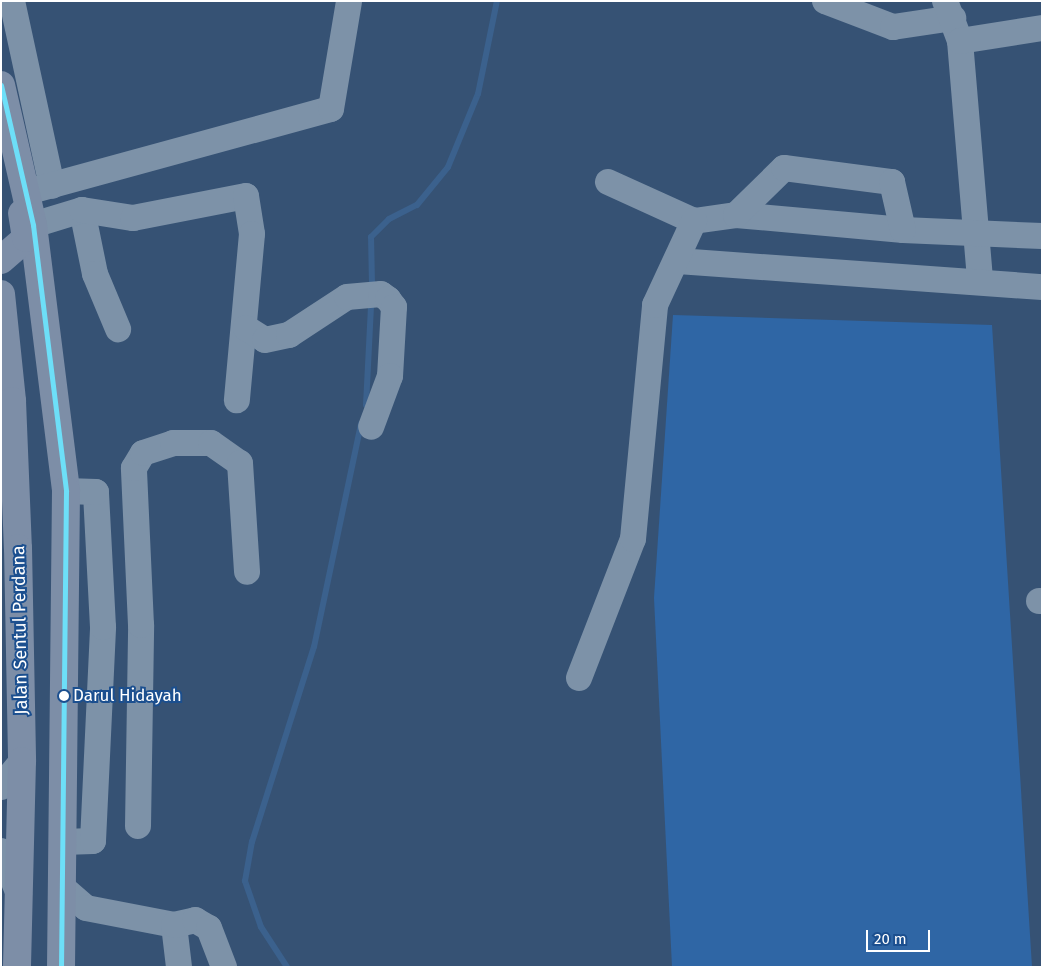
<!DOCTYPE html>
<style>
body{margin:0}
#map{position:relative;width:1043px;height:968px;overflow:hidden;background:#365274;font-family:"Fira Sans",sans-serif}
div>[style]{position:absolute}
.green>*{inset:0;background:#2f66a5}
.stream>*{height:6px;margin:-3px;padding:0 3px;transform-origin:3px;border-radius:3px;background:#3b618d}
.minor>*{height:26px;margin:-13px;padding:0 13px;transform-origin:13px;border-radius:13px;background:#7d92a8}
.major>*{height:28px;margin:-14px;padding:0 14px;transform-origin:14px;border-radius:14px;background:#7d8ea7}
.bus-1>*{height:5px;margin:-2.5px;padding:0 2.5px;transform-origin:2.5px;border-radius:2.5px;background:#6ddff8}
.dots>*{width:14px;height:14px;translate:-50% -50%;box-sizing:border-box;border:2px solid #1b4f8f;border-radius:50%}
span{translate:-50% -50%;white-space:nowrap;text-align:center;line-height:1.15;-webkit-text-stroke:4px #1b4f8f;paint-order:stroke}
.bus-label{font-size:17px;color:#fff}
.left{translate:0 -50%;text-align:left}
.street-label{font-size:18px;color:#fff}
.frame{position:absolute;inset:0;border:2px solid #fff;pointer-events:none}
.scale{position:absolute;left:866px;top:930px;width:64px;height:22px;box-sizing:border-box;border:2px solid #fff;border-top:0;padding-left:6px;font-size:15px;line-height:18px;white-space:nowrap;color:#fff;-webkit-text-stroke:4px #1b4f8f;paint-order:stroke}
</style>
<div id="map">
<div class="green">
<div style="clip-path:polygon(673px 315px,992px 325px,1032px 967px,672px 967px,654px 598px)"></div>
</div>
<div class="stream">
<div style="left:372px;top:284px;width:47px;rotate:-91.2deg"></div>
<div style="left:371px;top:237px;width:25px;rotate:-45deg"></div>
<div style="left:389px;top:219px;width:31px;rotate:-27deg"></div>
<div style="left:417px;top:205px;width:49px;rotate:-50.8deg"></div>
<div style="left:448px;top:167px;width:79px;rotate:-67.7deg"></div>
<div style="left:478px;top:94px;width:95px;rotate:-78.5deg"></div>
<div style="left:366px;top:405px;width:100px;rotate:-87.1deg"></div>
<div style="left:287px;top:967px;width:48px;rotate:-123deg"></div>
<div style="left:261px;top:927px;width:49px;rotate:-109.2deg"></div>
<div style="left:245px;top:881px;width:40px;rotate:-80deg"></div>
<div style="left:252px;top:842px;width:205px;rotate:-72.4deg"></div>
<div style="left:314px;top:647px;width:228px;rotate:-78.1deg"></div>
</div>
<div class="minor">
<div style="left:12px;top:1px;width:189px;rotate:77.8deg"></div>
<div style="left:825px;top:1px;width:73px;rotate:20.9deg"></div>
<div style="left:893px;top:27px;width:61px;rotate:-8.5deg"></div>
<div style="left:945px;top:1px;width:43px;rotate:69.4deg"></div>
<div style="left:960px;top:41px;width:241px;rotate:85.2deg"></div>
<div style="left:960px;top:41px;width:83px;rotate:-9deg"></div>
<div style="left:608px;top:182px;width:94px;rotate:24.4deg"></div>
<div style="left:694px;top:221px;width:42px;rotate:-8.1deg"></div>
<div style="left:736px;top:215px;width:168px;rotate:5.1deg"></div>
<div style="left:903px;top:230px;width:139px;rotate:2.5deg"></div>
<div style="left:27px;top:192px;width:315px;rotate:-15.3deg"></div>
<div style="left:331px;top:109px;width:109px;rotate:-80.5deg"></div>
<div style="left:82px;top:210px;width:65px;rotate:78.5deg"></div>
<div style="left:95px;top:274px;width:60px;rotate:67.3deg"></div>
<div style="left:736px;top:215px;width:67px;rotate:-44.4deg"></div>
<div style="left:784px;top:168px;width:109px;rotate:7.4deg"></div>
<div style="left:892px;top:182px;width:49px;rotate:77.1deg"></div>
<div style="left:33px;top:225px;width:51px;rotate:-17deg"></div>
<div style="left:82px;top:210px;width:52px;rotate:8.9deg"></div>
<div style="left:133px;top:218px;width:115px;rotate:-11deg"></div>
<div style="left:246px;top:196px;width:38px;rotate:81deg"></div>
<div style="left:252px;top:234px;width:167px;rotate:95.2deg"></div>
<div style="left:678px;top:261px;width:365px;rotate:4.1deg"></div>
<div style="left:246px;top:328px;width:22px;rotate:32deg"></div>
<div style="left:265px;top:340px;width:25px;rotate:-12deg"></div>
<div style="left:289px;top:335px;width:69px;rotate:-33.2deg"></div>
<div style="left:347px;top:297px;width:34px;rotate:-5deg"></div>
<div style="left:381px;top:294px;width:9px;rotate:36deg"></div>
<div style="left:388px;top:299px;width:10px;rotate:53deg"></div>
<div style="left:394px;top:307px;width:69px;rotate:93.3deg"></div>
<div style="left:390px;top:376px;width:54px;rotate:110.4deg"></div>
<div style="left:1039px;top:601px;width:3px"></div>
<div style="left:579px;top:678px;width:149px;rotate:-68.8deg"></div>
<div style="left:633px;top:539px;width:235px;rotate:-84.6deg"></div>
<div style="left:655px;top:305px;width:93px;rotate:-65.1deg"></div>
<div style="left:1px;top:787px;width:33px;rotate:-51deg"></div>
<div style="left:138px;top:826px;width:201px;rotate:-89.1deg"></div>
<div style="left:141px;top:625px;width:157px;rotate:-92.6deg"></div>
<div style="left:134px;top:468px;width:17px;rotate:-59deg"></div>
<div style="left:143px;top:453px;width:32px;rotate:-18deg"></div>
<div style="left:173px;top:443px;width:38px"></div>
<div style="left:211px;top:443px;width:35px;rotate:35deg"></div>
<div style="left:240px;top:463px;width:109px;rotate:86.3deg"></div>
<div style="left:63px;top:842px;width:30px;rotate:-2deg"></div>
<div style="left:93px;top:841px;width:214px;rotate:-87.3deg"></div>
<div style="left:103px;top:627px;width:135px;rotate:-93deg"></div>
<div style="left:96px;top:492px;width:30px;rotate:-178deg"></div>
<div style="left:1px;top:851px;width:47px;rotate:67.3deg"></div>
<div style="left:62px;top:887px;width:32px;rotate:41deg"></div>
<div style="left:86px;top:908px;width:90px;rotate:10.9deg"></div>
<div style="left:174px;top:925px;width:42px;rotate:83.2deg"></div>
<div style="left:174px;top:925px;width:22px;rotate:-13deg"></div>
<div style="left:195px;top:920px;width:16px;rotate:30deg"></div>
<div style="left:209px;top:928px;width:42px;rotate:69deg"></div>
</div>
<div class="major">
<div style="left:1px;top:85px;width:144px;rotate:77.1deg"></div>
<div style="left:33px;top:225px;width:268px;rotate:82.9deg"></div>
<div style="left:66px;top:491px;width:476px;rotate:90.6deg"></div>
<div style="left:1px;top:260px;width:33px;rotate:-41deg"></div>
<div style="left:26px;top:238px;width:25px;rotate:-99deg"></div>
<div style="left:1px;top:294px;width:108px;rotate:84.1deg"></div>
<div style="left:12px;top:401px;width:147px;rotate:87.7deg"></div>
<div style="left:18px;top:548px;width:213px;rotate:88.9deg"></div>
<div style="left:22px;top:761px;width:206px;rotate:91.4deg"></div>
</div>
<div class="bus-1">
<div style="left:1px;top:85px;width:144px;rotate:77.1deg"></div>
<div style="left:33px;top:225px;width:268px;rotate:82.9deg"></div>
<div style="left:66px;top:491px;width:476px;rotate:90.6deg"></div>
</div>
<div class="dots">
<div style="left:64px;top:696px;background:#fff"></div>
</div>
<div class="bus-label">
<span class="left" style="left:73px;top:696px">Darul Hidayah</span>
</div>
<div class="street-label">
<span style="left:20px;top:630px;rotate:-91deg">Jalan Sentul Perdana</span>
</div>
<div class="frame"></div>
<div class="scale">20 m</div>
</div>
